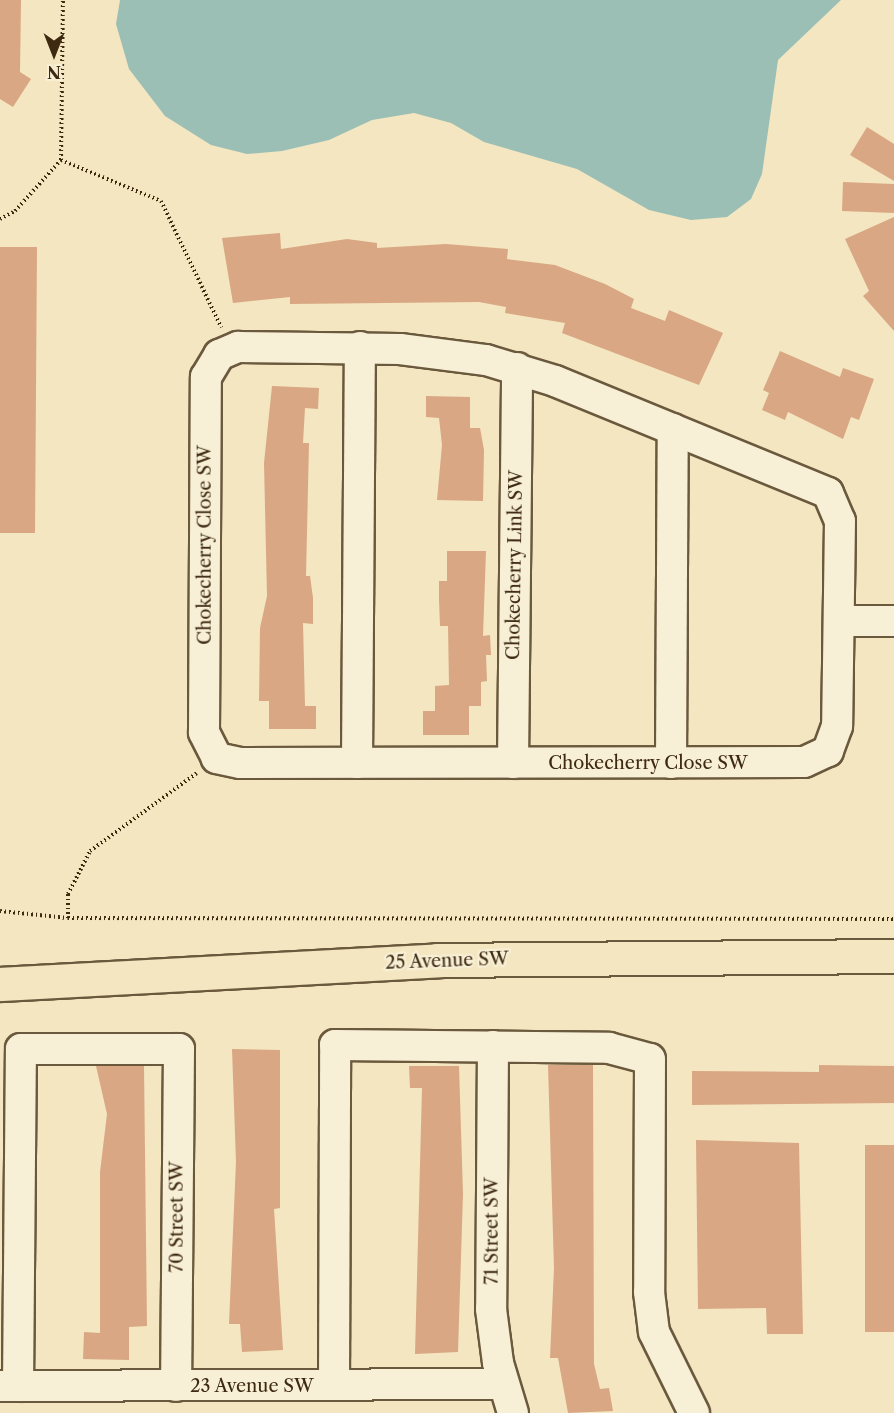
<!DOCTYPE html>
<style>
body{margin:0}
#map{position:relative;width:894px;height:1413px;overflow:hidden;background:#f3e6c0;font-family:"Libre Caslon Text",serif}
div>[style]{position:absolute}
.water>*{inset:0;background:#9bbfb5}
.building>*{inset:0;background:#d9a784}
.path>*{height:4px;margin-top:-2px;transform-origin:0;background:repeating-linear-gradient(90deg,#3e2a11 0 1.5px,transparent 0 4.5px)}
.roads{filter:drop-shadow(2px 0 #6b593d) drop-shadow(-2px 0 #6b593d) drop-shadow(0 2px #6b593d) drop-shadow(0 -2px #6b593d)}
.minor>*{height:30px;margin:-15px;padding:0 15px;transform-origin:15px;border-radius:15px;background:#f7efd6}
.major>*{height:33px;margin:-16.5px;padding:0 16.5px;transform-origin:16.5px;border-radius:16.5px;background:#f3e6c0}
span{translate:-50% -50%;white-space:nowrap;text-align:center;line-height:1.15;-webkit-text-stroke:4.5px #f7efd6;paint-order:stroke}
.street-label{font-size:18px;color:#3e2a11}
.north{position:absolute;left:24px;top:24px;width:60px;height:60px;-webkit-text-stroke:4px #f7efd6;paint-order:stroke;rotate:180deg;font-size:16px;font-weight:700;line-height:24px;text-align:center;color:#3e2a11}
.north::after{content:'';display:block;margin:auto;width:21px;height:27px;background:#3e2a11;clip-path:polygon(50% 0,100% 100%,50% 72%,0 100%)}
</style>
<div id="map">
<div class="water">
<div style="clip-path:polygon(120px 0,841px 0,778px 60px,762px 174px,751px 199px,727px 217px,691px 220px,649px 210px,577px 169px,484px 142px,451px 123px,414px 113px,372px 120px,329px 140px,282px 151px,247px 154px,211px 145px,165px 116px,129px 69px,116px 24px)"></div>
</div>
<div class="building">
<div style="clip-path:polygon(0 0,21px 0,20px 72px,31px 79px,13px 107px,0 99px)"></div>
<div style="clip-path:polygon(867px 127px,894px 144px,894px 181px,850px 155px)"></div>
<div style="clip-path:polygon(843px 182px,894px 184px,894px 213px,842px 211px)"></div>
<div style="clip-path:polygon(894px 217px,894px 331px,863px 296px,869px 291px,845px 239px)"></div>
<div style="clip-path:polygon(280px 233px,281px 249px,347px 239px,377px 243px,377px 248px,446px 244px,508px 249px,507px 259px,555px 265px,605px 284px,634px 299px,631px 308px,665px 321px,669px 310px,723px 333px,699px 385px,562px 333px,565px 323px,505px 313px,506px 307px,479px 302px,290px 304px,290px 297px,233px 303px,222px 238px)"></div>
<div style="clip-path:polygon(0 247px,37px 247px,35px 533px,0 533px)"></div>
<div style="clip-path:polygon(780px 351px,840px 377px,843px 368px,874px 379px,859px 420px,851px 417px,843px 439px,788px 412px,785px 420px,762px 410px,769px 393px,763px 390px)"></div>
<div style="clip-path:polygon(272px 386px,319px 388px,318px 409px,305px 408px,303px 443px,309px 443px,306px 576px,310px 576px,313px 598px,313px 624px,303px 623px,305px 706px,316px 706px,316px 729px,269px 729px,269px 701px,259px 701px,260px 628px,267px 596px,264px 463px)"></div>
<div style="clip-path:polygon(426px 396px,470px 397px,470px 428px,480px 428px,484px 450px,483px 501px,437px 500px,442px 445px,439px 418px,426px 417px)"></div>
<div style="clip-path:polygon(447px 551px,486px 551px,483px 636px,490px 635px,491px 655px,486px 655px,487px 681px,481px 682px,481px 706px,469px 706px,469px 735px,423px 735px,423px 711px,435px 711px,435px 686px,449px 685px,448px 626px,440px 626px,439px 600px,439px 581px,447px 581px)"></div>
<div style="clip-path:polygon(232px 1049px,280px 1050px,280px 1208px,274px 1209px,283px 1350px,242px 1352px,240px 1324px,229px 1324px,236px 1162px)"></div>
<div style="clip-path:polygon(548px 1065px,593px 1065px,594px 1364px,600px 1389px,609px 1388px,613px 1411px,568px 1413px,558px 1358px,550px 1358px,554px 1268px)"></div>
<div style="clip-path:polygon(819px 1065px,894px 1066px,894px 1103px,692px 1105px,692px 1071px,819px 1072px)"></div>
<div style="clip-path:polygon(96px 1066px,144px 1066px,147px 1326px,129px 1327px,129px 1360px,83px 1359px,84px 1332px,100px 1333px,100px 1172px,107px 1114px)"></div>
<div style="clip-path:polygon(409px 1066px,459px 1066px,463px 1194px,458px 1352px,415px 1354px,422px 1088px,410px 1088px)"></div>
<div style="clip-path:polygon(696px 1140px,799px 1143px,803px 1334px,767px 1334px,766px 1308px,698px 1309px)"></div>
<div style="clip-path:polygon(865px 1145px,894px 1145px,894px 1332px,865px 1332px)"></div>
</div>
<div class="path">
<div style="left:61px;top:160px;width:108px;rotate:22.3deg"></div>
<div style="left:161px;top:201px;width:140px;rotate:64.5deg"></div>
<div style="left:0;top:219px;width:17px;rotate:-28deg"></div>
<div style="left:15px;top:211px;width:69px;rotate:-48deg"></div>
<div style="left:61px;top:160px;width:160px;rotate:-89.3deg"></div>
<div style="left:0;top:911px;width:68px;rotate:5.9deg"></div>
<div style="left:68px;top:918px;width:826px;rotate:0.07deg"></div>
<div style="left:68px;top:918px;width:24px;rotate:-90deg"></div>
<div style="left:68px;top:894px;width:48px;rotate:-62.9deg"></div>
<div style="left:90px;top:851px;width:132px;rotate:-36.1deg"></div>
</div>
<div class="roads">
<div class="minor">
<div style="left:238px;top:347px;width:162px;rotate:0.7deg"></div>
<div style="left:400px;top:349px;width:87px;rotate:7.3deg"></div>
<div style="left:486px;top:360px;width:72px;rotate:16.9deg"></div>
<div style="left:555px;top:381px;width:295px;rotate:22.3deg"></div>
<div style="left:828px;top:493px;width:30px;rotate:67deg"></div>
<div style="left:840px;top:521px;width:205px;rotate:90.8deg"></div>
<div style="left:837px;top:726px;width:27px;rotate:110deg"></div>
<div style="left:828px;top:751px;width:26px;rotate:155deg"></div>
<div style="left:804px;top:762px;width:564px;rotate:179.9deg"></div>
<div style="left:240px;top:763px;width:24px;rotate:-168deg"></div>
<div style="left:217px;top:758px;width:29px;rotate:-117deg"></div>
<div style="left:204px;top:732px;width:355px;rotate:-89.7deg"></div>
<div style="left:206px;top:377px;width:26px;rotate:-59deg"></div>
<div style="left:219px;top:355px;width:21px;rotate:-23deg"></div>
<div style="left:839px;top:621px;width:55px"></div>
<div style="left:357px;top:763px;width:416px;rotate:-89.6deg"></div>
<div style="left:513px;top:763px;width:395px;rotate:-89.4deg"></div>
<div style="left:671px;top:763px;width:334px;rotate:-89.7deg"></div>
<div style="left:493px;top:1046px;width:263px;rotate:90.4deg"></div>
<div style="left:491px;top:1309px;width:54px;rotate:82.6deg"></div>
<div style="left:498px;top:1363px;width:52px;rotate:73.3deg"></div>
<div style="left:334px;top:1385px;width:340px;rotate:-89.8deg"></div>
<div style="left:335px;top:1045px;width:274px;rotate:0.6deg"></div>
<div style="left:609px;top:1048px;width:42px;rotate:15deg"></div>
<div style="left:650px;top:1059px;width:233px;rotate:90.2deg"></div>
<div style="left:649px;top:1292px;width:40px;rotate:82.9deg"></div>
<div style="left:654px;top:1332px;width:90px;rotate:63.7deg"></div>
<div style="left:0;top:1386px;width:503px;rotate:-0.23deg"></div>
<div style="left:18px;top:1386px;width:337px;rotate:-89.5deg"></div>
<div style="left:21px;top:1049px;width:158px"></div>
<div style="left:179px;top:1049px;width:337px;rotate:90.5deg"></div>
</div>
<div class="major">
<div style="left:0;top:984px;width:438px;rotate:-3.1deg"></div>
<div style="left:437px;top:960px;width:457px;rotate:-0.5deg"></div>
</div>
</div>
<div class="street-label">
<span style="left:205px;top:545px;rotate:-90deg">Chokecherry Close SW</span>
<span style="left:515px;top:565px;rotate:-89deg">Chokecherry Link SW</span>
<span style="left:648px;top:763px">Chokecherry Close SW</span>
<span style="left:447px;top:961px;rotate:-2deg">25 Avenue SW</span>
<span style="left:177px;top:1217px;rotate:-90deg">70 Street SW</span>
<span style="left:492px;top:1231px;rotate:-90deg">71 Street SW</span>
<span style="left:252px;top:1386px">23 Avenue SW</span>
</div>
<div class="north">N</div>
</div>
